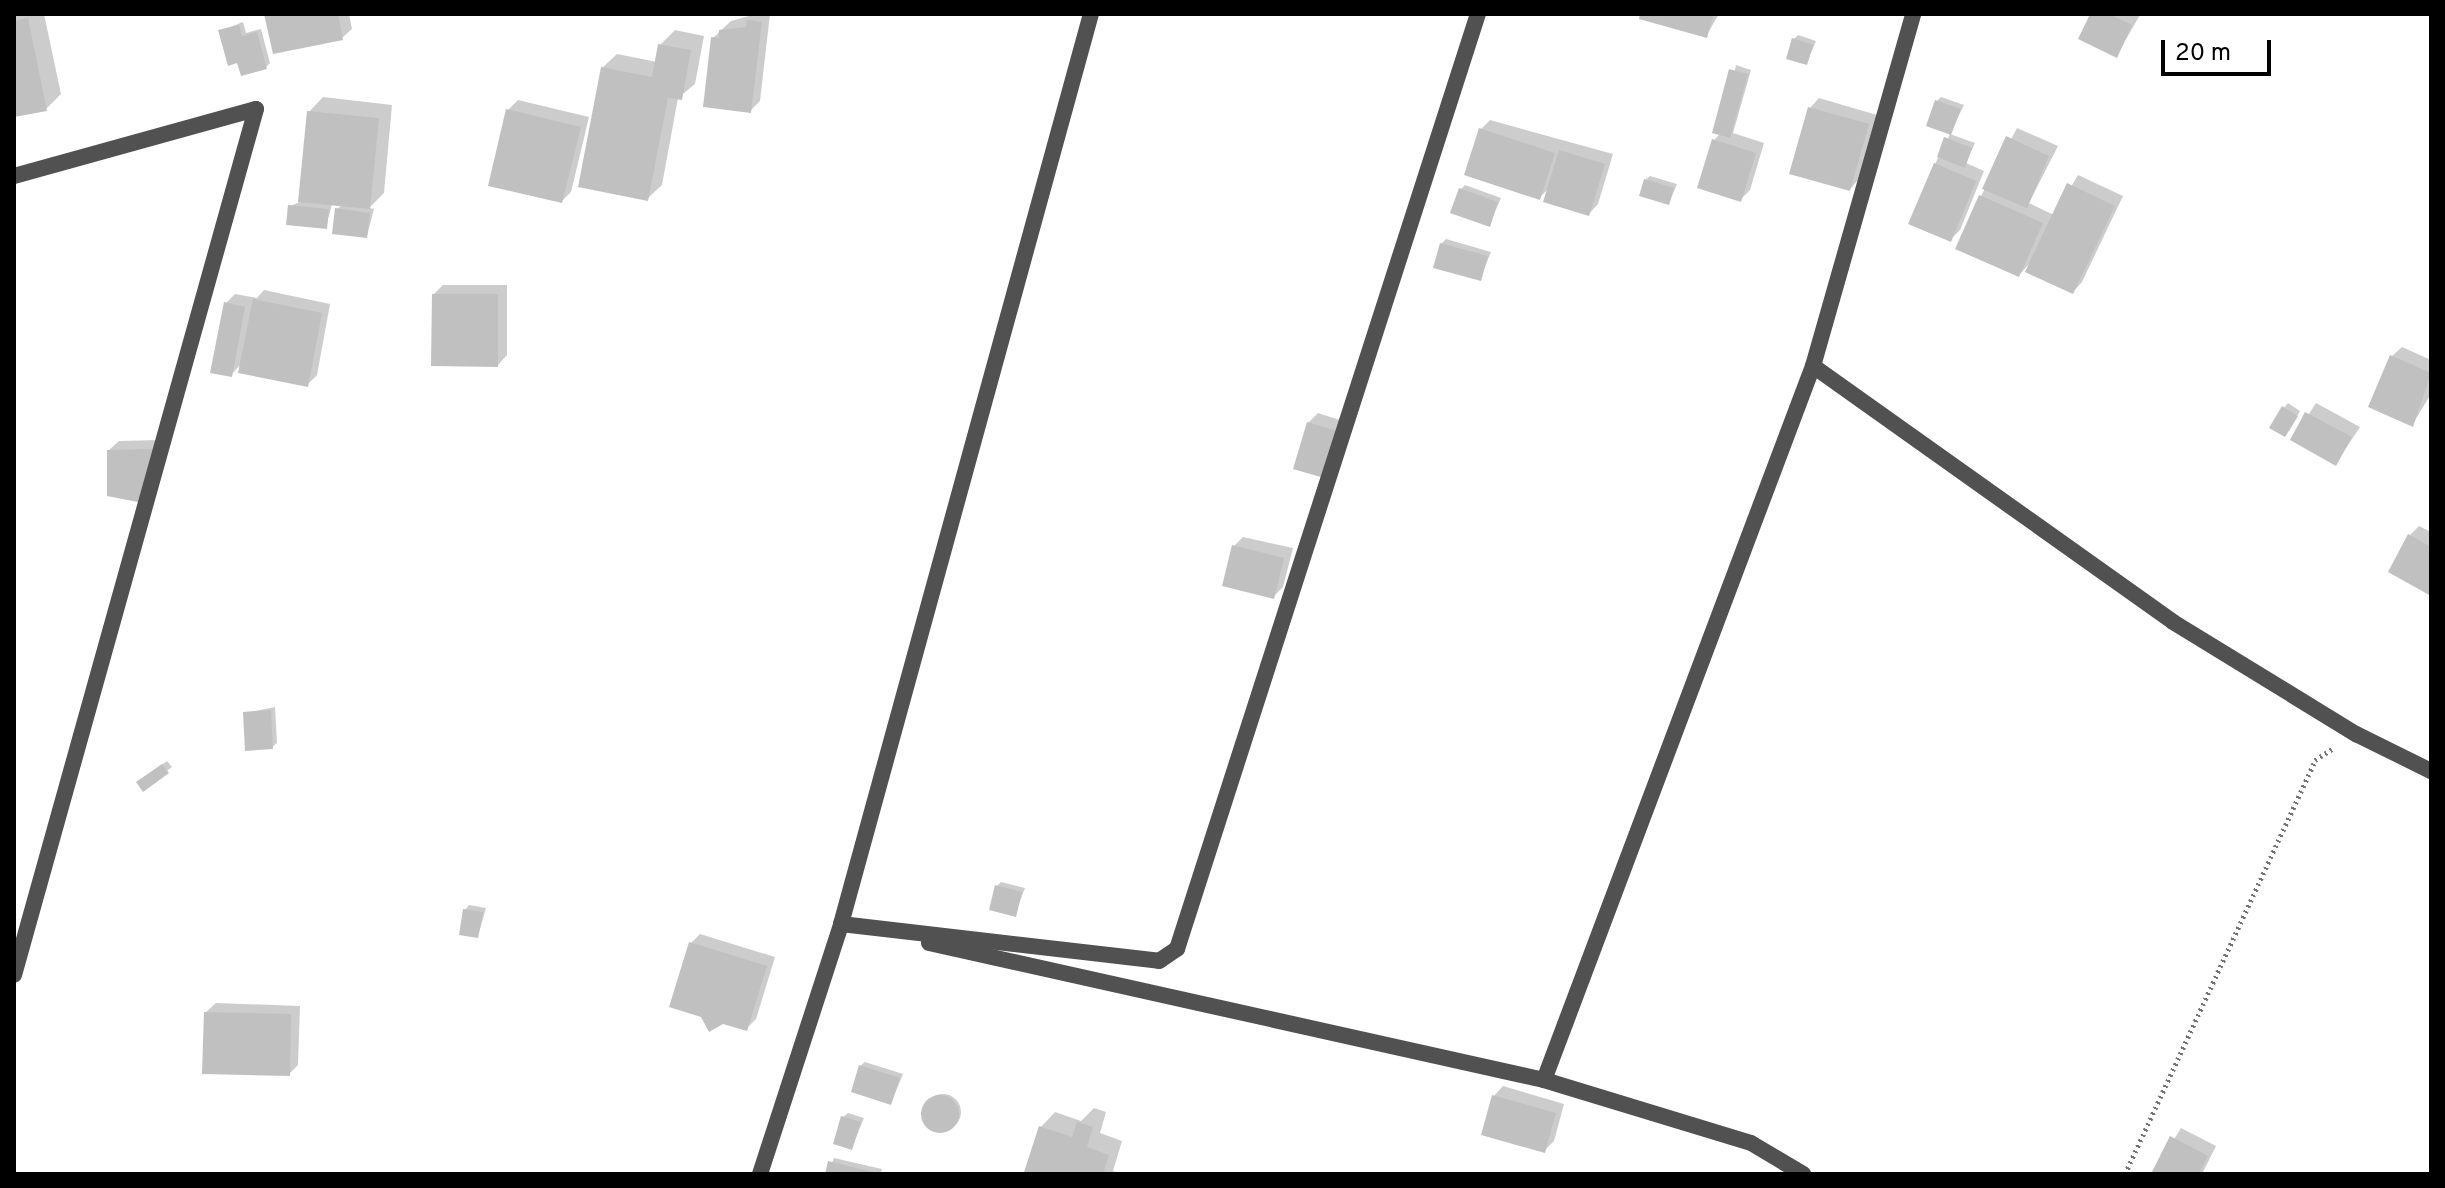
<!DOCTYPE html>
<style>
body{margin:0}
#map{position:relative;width:2445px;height:1188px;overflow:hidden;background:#fff;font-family:Overpass,sans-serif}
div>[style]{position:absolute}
.shadow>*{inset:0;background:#0003}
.round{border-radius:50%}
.building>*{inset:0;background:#c0c0c0}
.path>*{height:5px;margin-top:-2.5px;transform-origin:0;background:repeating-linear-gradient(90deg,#737373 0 2px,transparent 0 6px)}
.lane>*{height:16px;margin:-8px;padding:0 8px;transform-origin:8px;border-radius:8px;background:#515151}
.street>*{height:16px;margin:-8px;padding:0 8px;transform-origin:8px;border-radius:8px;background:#515151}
span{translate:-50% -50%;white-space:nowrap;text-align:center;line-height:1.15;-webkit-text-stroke:8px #fff;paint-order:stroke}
.frame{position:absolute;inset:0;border:16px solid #000;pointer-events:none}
.scale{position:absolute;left:2161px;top:40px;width:110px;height:36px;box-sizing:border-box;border:4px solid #000;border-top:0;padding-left:10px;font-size:24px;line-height:28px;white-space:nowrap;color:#000;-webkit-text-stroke:6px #fff;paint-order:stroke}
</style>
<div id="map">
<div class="shadow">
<div style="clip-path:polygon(14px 14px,44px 14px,61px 94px,46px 109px,14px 115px)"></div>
<div style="clip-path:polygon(266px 14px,349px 14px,352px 29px,342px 38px)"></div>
<div style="clip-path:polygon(756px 14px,770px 14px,760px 101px,750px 111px,713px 38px,731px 21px)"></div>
<div style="clip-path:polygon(1642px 14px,1719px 14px,1706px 36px)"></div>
<div style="clip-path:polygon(2092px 14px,2138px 14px,2140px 15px,2117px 55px)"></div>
<div style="clip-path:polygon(243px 22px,246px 33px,261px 29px,270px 63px,266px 67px,239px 61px,220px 31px)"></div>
<div style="clip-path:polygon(675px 30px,704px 36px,695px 84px,678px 98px,662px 185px,647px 199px,602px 68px,617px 54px,657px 62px,660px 45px)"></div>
<div style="clip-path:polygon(1798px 35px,1816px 41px,1807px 63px,1794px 39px)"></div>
<div style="clip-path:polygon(1736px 65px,1751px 70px,1733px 133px,1764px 143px,1750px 190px,1741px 199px,1714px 140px,1721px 133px)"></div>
<div style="clip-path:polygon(323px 97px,392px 105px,384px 193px,369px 208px,374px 209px,367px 236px,337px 209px,342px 205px,332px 204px,326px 227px,290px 206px,300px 202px,309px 112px)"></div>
<div style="clip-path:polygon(1941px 97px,1964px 105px,1950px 133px,1937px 101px)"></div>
<div style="clip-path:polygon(1819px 98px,1877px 115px,1859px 179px,1850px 189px,1810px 108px)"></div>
<div style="clip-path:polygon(518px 100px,589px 117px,571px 192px,562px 201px,508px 110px)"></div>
<div style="clip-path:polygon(1490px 120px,1613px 154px,1598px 204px,1589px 214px,1549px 188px,1539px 198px,1481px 129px)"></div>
<div style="clip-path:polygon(2017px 128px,2058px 146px,2029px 203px,2054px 215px,2078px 175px,2123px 196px,2082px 282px,2073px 292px,2031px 262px,2019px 275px,1981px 196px)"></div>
<div style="clip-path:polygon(1950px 134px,1975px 143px,1966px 163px,1984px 171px,1960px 230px,1951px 239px,1935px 164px)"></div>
<div style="clip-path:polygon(1650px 176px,1677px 184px,1669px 203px,1645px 180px)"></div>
<div style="clip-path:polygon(1465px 185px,1501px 198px,1489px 225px,1461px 189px)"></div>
<div style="clip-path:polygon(1446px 239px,1491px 252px,1480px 279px,1441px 244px)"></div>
<div style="clip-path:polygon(443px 285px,507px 285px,507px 355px,498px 365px,434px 294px)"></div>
<div style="clip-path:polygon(264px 290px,330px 304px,317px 375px,307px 385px,242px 363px,231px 375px,226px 303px,235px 294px,257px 298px)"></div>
<div style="clip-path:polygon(2402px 347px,2431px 360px,2431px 394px,2412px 425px,2392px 356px)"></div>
<div style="clip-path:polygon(2288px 403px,2300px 411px,2289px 431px,2284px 408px)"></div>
<div style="clip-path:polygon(2316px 403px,2360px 427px,2336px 463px,2293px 439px)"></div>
<div style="clip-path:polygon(1318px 413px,1346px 422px,1333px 466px,1308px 423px)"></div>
<div style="clip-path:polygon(162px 440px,152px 491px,109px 450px,119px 441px)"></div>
<div style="clip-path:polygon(2419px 526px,2431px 532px,2431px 594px,2410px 535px)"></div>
<div style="clip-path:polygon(1243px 537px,1293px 548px,1283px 587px,1273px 597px,1234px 546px)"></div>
<div style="clip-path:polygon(275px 707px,277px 743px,272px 747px,245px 713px)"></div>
<div style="clip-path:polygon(167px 761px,172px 767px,144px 789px,143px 778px)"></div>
<div style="clip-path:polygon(1001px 882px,1025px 888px,1015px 914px,997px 886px)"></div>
<div style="clip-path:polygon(469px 905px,486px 908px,478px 936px,465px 910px)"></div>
<div style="clip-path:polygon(700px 934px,775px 957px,756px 1019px,746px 1029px,691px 943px)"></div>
<div style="clip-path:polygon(216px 1003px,300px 1006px,298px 1065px,289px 1074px,206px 1012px)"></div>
<div style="clip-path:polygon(865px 1062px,903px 1074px,891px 1103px,860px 1066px)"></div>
<div style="clip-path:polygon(1503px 1086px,1564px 1104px,1554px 1141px,1544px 1151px,1494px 1096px)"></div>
<div class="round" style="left:925px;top:1094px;width:36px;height:36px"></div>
<div style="clip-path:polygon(1094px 1108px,1106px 1112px,1100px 1133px,1122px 1141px,1113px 1171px,1121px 1174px,1027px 1171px,1041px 1127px,1055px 1112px,1081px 1121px)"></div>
<div style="clip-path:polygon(848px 1113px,864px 1118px,852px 1147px,843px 1117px)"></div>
<div style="clip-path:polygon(2181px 1128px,2216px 1146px,2202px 1174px,2153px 1174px)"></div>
<div style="clip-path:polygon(834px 1158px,882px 1169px,880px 1174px,827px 1174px)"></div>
</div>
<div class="building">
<div style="clip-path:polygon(264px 14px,338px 14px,343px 40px,273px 54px)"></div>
<div style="clip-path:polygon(1640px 14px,1714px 14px,1707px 38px,1639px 19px)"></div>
<div style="clip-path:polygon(2090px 14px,2109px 14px,2132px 25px,2117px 58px,2078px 39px)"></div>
<div style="clip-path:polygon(28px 18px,47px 111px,14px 117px,14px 21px)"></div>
<div style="clip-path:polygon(747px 20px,762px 22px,751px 113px,703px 107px,711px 37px,719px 38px,719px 30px,746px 27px)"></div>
<div style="clip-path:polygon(239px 25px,242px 36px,257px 32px,267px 69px,241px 76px,237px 63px,228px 66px,218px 30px)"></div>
<div style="clip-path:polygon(1792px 38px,1813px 45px,1807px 65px,1786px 59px)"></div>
<div style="clip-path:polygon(658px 44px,691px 50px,682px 100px,668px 98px,648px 201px,578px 187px,601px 67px,652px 77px)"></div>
<div style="clip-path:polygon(1729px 69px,1748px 74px,1730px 138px,1712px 133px)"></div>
<div style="clip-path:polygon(1935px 100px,1961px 109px,1951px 135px,1926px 126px)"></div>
<div style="clip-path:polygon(1808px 107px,1869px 124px,1850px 191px,1789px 174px)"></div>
<div style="clip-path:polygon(506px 109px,581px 127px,562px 203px,488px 186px)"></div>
<div style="clip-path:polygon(307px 111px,379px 118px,370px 209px,298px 202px)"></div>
<div style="clip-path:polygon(1479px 128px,1555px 153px,1540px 200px,1464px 175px)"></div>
<div style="clip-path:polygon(2006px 136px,2049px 156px,2027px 208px,1982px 189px)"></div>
<div style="clip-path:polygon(1944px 137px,1972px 148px,1965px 168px,1937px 157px)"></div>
<div style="clip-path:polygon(1712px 139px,1756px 153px,1741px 202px,1697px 188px)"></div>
<div style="clip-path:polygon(1559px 150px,1605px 164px,1589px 216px,1543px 202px)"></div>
<div style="clip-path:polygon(1934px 163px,1976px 181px,1951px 242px,1908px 224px)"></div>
<div style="clip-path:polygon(1644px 179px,1674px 188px,1669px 205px,1639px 196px)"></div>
<div style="clip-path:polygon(2067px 183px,2115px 206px,2073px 294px,2025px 272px)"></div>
<div style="clip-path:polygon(1459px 188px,1498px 202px,1490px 227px,1450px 213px)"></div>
<div style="clip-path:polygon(1979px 195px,2043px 223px,2019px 277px,1955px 249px)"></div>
<div style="clip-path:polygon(288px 205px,329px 209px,327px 229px,286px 225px)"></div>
<div style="clip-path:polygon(335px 208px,370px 213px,367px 238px,332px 234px)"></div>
<div style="clip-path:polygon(1440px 243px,1488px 256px,1481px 281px,1433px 268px)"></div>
<div style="clip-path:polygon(432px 294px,498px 294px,498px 367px,431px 366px)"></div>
<div style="clip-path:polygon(253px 299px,322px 313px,308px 387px,238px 373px)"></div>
<div style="clip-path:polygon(224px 302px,245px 307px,232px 377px,210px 373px)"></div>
<div style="clip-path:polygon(2390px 355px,2431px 373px,2413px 427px,2368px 407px)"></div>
<div style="clip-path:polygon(2282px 406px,2298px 416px,2285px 437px,2269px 428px)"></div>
<div style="clip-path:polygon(2305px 412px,2352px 437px,2336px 466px,2290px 440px)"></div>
<div style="clip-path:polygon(1307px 422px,1338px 431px,1324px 478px,1293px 469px)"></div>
<div style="clip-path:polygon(154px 449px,143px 503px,107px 496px,107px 450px)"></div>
<div style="clip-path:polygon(2408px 534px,2431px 547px,2431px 596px,2388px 572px)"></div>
<div style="clip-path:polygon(1232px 545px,1284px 558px,1274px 599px,1222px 586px)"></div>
<div style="clip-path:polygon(271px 710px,273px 749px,245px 751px,243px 712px)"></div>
<div style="clip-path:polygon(162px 764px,169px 773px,143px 792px,136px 782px)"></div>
<div style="clip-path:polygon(995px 885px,1022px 892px,1016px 917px,989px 910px)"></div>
<div style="clip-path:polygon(463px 909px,483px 912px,478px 938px,459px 935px)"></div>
<div style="clip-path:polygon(689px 942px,767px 966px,747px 1031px,723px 1024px,709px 1032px,701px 1017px,669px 1007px)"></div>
<div style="clip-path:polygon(204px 1012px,291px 1014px,290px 1076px,202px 1074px)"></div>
<div style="clip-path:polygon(859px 1065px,900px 1078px,891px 1105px,851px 1092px)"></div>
<div style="clip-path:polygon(1492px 1095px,1556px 1113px,1545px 1153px,1481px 1135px)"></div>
<div class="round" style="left:921px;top:1095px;width:38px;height:38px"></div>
<div style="clip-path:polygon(841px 1116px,861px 1122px,852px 1150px,833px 1144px)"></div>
<div style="clip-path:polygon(1077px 1122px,1093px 1127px,1087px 1147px,1109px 1155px,1103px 1174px,1024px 1172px,1039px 1126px,1072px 1137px)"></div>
<div style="clip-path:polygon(2170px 1136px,2208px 1156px,2199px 1174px,2151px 1174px)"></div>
<div style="clip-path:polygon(828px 1161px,877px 1173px,877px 1174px,825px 1174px)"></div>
</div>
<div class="path">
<div style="left:2125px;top:1174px;width:456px;rotate:-65.3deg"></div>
<div style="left:2315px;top:760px;width:20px;rotate:-33deg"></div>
</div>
<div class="lane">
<div style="left:14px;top:176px;width:251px;rotate:-15.5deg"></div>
<div style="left:256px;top:109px;width:899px;rotate:105.61deg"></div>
<div style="left:1813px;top:366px;width:442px;rotate:35.4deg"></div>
<div style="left:2173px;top:622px;width:215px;rotate:31.5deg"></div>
<div style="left:2356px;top:734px;width:84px;rotate:26.3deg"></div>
<div style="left:841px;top:924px;width:320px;rotate:6.6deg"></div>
<div style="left:1159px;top:961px;width:22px;rotate:-34deg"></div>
<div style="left:1177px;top:949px;width:982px;rotate:-72.16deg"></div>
<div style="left:929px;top:943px;width:630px;rotate:12.56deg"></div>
<div style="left:1544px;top:1080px;width:216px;rotate:16.9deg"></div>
<div style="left:1751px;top:1143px;width:61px;rotate:30.8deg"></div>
<div style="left:1544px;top:1080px;width:763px;rotate:-69.36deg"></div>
<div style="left:1813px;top:366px;width:366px;rotate:-74.1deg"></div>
</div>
<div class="street">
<div style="left:760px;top:1174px;width:263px;rotate:-72deg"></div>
<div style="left:841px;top:924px;width:944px;rotate:-74.64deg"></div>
</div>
<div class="frame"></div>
<div class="scale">20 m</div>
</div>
